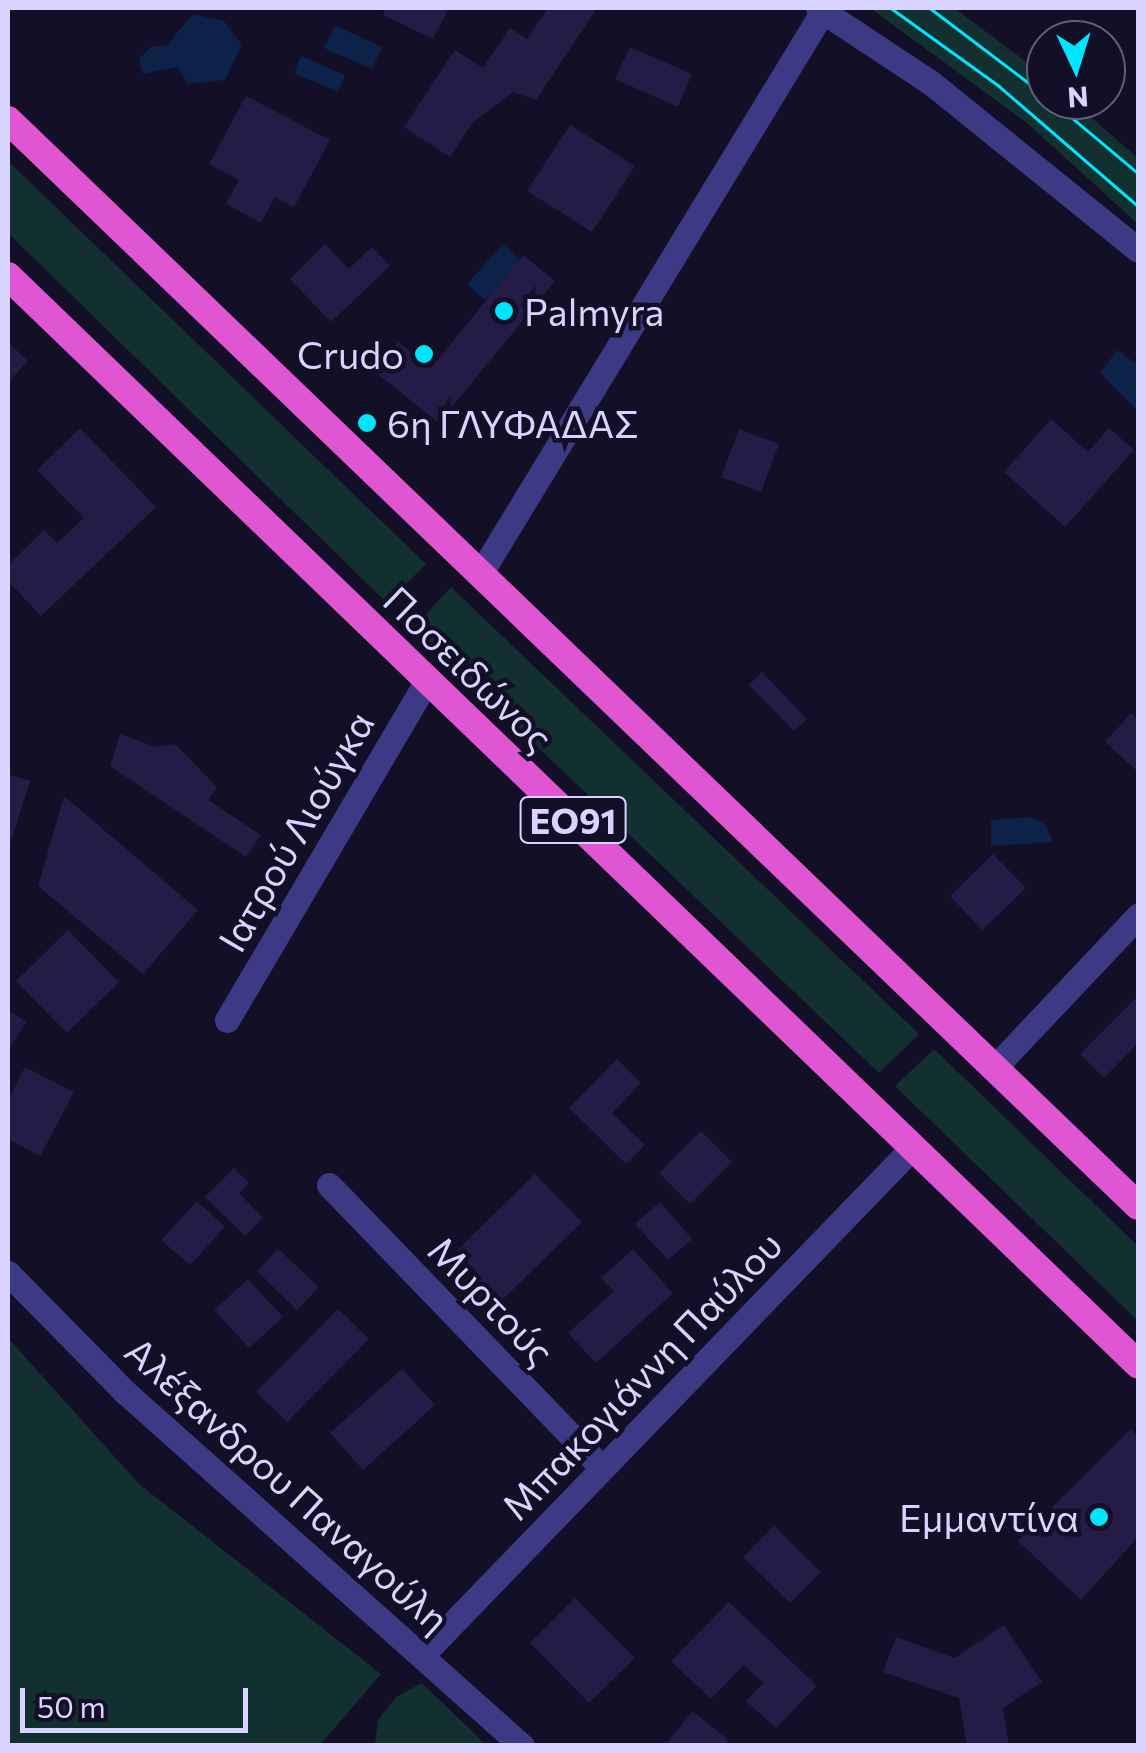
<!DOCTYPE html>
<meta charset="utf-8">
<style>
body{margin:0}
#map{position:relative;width:1146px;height:1753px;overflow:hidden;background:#130f26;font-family:Commissioner,sans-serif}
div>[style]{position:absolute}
.green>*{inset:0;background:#12302f}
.water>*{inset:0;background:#0c2248}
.building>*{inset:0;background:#241b47}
.minor>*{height:25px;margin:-12.5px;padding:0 12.5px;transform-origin:12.5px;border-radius:12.5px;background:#3d3a85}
.tertiary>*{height:25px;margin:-12.5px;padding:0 12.5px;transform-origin:12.5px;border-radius:12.5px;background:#3d3a85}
.trunk>*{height:28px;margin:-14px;padding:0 14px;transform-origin:14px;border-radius:14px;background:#e055d1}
.tram>*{height:2.5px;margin:-1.25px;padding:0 1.25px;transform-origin:1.25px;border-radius:1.25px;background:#00e5ff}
.dots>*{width:28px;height:28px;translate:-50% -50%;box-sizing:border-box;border:5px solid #130f26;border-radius:50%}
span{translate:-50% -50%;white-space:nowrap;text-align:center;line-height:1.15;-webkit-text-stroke:9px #130f26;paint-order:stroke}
.shield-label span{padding:2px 8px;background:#130f26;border:2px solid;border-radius:8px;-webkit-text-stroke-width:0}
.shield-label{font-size:35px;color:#d9d4ff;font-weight:700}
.poi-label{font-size:38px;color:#d9d4ff}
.left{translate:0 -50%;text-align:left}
.right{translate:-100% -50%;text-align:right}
.street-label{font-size:38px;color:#d9d4ff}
.frame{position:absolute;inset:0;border:10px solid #d9d4ff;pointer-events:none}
.north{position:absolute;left:1026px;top:20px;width:100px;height:100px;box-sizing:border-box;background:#130f26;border:2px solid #625e7d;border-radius:50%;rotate:176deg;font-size:28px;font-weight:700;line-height:40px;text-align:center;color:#d9d4ff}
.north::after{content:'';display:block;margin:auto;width:35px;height:45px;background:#00e5ff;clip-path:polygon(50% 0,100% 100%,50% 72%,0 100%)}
.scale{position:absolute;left:20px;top:1688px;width:228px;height:45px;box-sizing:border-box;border:5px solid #d9d4ff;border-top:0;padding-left:12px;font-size:30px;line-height:35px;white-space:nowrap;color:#d9d4ff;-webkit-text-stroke:8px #130f26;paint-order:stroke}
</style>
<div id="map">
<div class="green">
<div style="clip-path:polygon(870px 8px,954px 8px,1016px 54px,1046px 79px,1046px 100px,1071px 100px,1138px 158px,1138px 224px,1027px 123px)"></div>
<div style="clip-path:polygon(8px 161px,426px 564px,387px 603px,8px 233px)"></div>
<div style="clip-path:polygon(451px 587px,919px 1034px,879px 1073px,413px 628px)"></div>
<div style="clip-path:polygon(934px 1049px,1138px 1246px,1138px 1321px,895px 1086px)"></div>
<div style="clip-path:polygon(8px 1338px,139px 1484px,381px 1674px,320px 1745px,8px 1745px)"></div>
<div style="clip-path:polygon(422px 1683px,445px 1705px,486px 1745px,375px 1745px,378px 1720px,396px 1697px)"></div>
</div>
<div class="water">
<div style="clip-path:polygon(193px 14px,224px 21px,242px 45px,225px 80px,188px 84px,177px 67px,143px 74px,139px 59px,152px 46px,166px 46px)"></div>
<div style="clip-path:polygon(335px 25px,382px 47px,372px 69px,324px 48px)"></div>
<div style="clip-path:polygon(301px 56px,345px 75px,338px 92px,294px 73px)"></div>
<div style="clip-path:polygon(503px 244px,521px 261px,486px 301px,467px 284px)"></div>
<div style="clip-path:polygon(1117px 350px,1138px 365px,1137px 410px,1100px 373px)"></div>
<div style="clip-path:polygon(1032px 817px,1046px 825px,1053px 842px,991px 846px,991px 820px)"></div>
</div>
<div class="building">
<div style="clip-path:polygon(386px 8px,449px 8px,433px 39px,383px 15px)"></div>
<div style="clip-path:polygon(548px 8px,597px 8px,536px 100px,513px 92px,473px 122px,450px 157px,404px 127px,455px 50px,483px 68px,510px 28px,527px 39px)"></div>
<div style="clip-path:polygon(630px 47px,692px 74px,678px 107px,615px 79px)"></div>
<div style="clip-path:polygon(246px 96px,330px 140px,294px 207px,275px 197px,261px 223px,226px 204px,239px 180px,209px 164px)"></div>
<div style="clip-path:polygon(570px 125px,635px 166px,592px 232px,527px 191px)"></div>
<div style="clip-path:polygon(325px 244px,349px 269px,372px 247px,390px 266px,331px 322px,290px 279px)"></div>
<div style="clip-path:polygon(523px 255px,555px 281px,439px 423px,374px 371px,398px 342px,431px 368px)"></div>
<div style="clip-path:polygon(8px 342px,28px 361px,8px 382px)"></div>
<div style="clip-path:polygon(1051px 419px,1088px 452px,1109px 428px,1134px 450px,1065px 527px,1004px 472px)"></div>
<div style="clip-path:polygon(80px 428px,156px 507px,41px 616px,8px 581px,8px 565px,44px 530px,57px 543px,84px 518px,37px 470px)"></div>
<div style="clip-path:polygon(739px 429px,779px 444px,761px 492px,721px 477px)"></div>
<div style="clip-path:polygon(762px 672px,807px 719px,794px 731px,749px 685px)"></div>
<div style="clip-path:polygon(1131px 713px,1138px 720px,1138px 772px,1105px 742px)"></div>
<div style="clip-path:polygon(120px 734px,156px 747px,175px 744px,217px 787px,208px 800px,261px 835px,246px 857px,110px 766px)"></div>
<div style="clip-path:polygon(8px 774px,30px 781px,8px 851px)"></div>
<div style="clip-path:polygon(64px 796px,198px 910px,143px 974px,38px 886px)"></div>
<div style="clip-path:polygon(993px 854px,1026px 888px,982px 930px,950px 896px)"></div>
<div style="clip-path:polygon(68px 930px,119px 982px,67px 1033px,16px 981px)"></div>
<div style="clip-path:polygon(1138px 996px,1138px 1043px,1104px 1078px,1080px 1054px)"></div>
<div style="clip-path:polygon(8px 1010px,26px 1022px,8px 1051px)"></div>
<div style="clip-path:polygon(617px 1059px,641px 1083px,612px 1113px,645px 1145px,626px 1164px,569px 1108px)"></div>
<div style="clip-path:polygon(25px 1067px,74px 1092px,40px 1156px,8px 1139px,8px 1100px)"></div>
<div style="clip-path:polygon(701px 1131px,732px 1162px,690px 1204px,659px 1173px)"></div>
<div style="clip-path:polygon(234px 1168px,249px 1183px,239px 1193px,263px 1218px,245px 1236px,205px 1197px)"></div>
<div style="clip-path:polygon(535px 1174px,582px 1222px,487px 1315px,440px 1267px)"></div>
<div style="clip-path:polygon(197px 1201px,225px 1227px,190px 1265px,161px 1240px)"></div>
<div style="clip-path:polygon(660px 1202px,692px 1239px,668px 1260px,635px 1224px)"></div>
<div style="clip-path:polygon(278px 1249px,319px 1287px,297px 1310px,257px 1271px)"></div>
<div style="clip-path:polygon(633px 1249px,673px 1293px,596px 1363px,568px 1333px,614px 1291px,601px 1278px)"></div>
<div style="clip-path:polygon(248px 1279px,283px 1317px,249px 1348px,214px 1310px)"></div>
<div style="clip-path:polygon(338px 1309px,369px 1339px,287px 1422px,256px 1392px)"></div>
<div style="clip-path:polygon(402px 1369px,435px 1405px,363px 1470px,330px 1433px)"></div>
<div style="clip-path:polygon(1131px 1429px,1138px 1437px,1138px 1537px,1081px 1600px,1018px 1541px)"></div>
<div style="clip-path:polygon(774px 1526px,821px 1572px,790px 1603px,743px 1557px)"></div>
<div style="clip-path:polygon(575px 1598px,635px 1658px,589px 1703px,530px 1643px)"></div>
<div style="clip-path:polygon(729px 1602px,817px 1686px,776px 1728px,746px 1701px,763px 1683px,744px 1665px,711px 1699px,671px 1661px)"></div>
<div style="clip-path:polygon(1004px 1625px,1042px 1682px,1003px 1708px,1009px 1746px,967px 1746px,959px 1698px,883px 1672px,896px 1637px,955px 1658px)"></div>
<div style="clip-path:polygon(693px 1711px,729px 1741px,725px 1746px,664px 1746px)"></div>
</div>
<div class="minor">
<div style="left:480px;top:574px;width:659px;rotate:-58.65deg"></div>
<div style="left:227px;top:1020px;width:394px;rotate:-59.5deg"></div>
<div style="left:996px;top:1066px;width:207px;rotate:-46.6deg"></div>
<div style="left:329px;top:1185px;width:393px;rotate:46deg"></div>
<div style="left:422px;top:1655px;width:707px;rotate:-45.97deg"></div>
</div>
<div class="tertiary">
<div style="left:818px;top:8px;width:134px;rotate:33.5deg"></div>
<div style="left:930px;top:82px;width:267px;rotate:38.9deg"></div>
<div style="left:8px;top:1273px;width:167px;rotate:45.5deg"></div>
<div style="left:125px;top:1392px;width:532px;rotate:41.72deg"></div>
</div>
<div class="trunk">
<div style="left:8px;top:120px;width:1567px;rotate:43.86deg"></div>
<div style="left:8px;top:276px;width:1569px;rotate:43.92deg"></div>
</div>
<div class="tram">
<div style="left:891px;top:8px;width:133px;rotate:35.8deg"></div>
<div style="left:999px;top:86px;width:184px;rotate:40.8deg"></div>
<div style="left:930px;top:8px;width:146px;rotate:37.2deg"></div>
<div style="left:1051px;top:100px;width:114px;rotate:40deg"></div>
</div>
<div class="dots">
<div style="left:504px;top:311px;background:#00e5ff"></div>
<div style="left:424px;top:354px;background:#00e5ff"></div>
<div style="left:367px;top:423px;background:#00e5ff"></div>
<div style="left:1099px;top:1517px;background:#00e5ff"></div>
</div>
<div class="shield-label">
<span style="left:573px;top:820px">ΕΟ91</span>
</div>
<div class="poi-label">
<span class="left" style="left:524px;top:311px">Palmyra</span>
<span class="right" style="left:404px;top:354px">Crudo</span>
<span class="left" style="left:387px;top:423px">6η ΓΛΥΦΑΔΑΣ</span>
<span class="right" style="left:1079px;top:1517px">Εμμαντίνα</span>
</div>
<div class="street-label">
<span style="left:469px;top:668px;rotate:44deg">Ποσειδώνος</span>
<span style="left:295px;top:831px;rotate:-60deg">Ιατρού Λιούγκα</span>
<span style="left:492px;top:1300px;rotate:46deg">Μυρτούς</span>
<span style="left:641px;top:1375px;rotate:-46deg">Μπακογιάννη Παύλου</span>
<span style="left:288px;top:1484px;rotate:42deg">Αλέξανδρου Παναγούλη</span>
</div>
<div class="frame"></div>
<div class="north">N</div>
<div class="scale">50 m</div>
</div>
